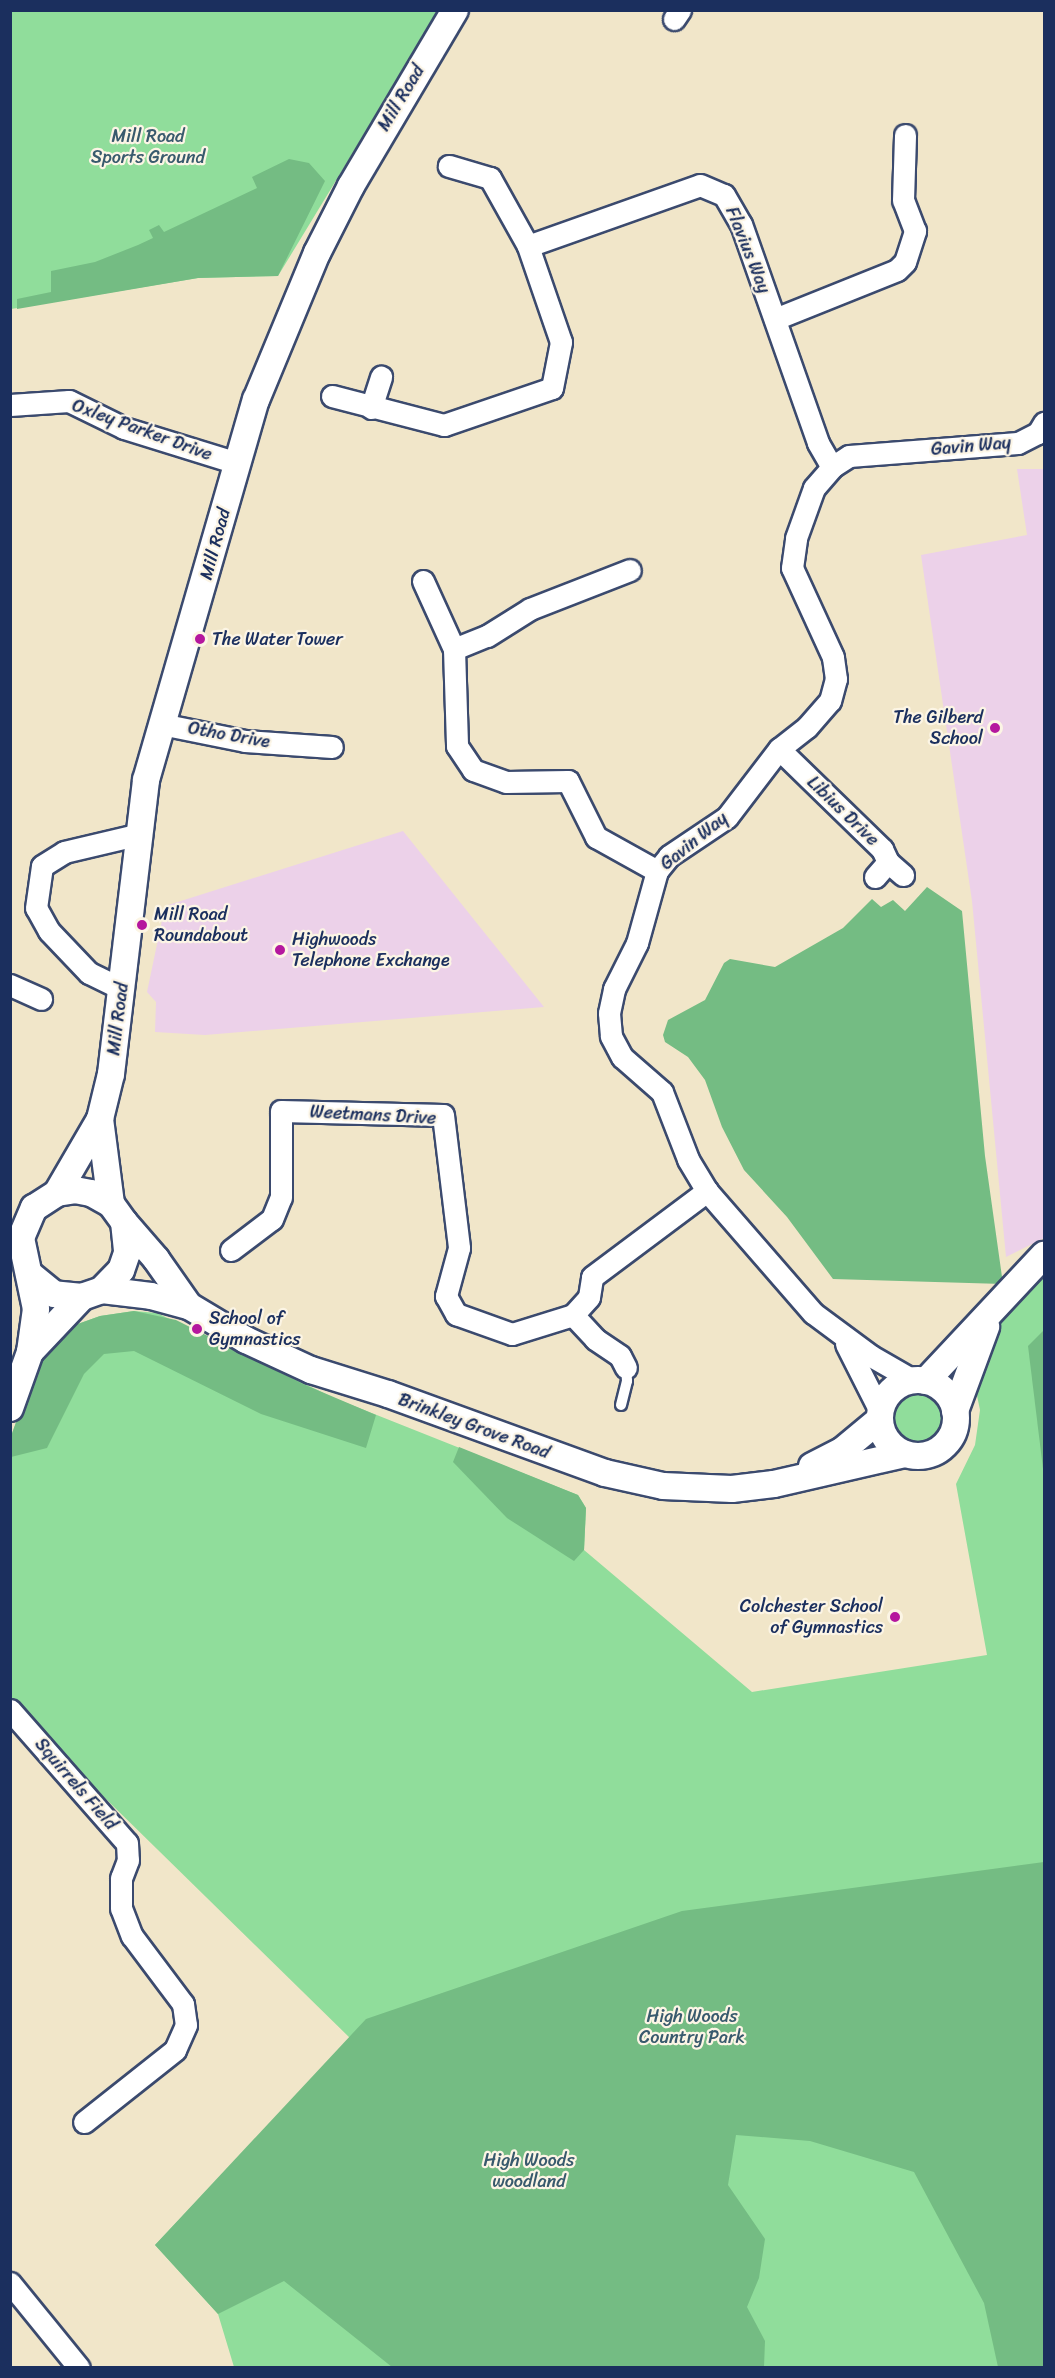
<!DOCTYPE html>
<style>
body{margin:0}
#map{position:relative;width:1055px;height:2378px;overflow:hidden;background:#f1e6c9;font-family:Sriracha,sans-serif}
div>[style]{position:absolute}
.built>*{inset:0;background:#ecd1e9}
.green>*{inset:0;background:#90dd9b}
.round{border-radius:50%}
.forest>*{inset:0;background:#74bc83}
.roads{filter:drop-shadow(2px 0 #3b4a6e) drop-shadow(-2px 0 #3b4a6e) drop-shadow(0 2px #3b4a6e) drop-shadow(0 -2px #3b4a6e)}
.service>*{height:10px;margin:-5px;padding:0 5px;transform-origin:5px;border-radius:5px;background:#fff}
.minor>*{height:21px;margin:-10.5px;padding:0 10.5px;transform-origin:10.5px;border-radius:10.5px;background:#fff}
.tertiary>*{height:26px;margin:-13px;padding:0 13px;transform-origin:13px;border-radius:13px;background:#fff}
.tertiary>.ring{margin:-13px;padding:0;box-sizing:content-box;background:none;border:26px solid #fff;border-radius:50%}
.dots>*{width:16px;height:16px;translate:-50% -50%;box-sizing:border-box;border:3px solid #fcf5e5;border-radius:50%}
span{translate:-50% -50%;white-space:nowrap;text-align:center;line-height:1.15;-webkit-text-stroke:4.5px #fcf5e5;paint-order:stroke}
.street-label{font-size:18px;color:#1b2f5e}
.park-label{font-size:18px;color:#385a6d}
.poi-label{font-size:18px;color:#1b2f5e}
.left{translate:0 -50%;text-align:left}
.right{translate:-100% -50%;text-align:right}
.frame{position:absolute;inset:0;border:12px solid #1b2f5e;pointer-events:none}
</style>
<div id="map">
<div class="built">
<div style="clip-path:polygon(1017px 469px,1044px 469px,1044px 1238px,1006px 1257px,972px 901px,921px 555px,1027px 535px)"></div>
<div style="clip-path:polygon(403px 831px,544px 1007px,205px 1035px,155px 1032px,156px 1002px,147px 992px,165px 906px)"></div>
</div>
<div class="green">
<div style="clip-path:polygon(10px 11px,439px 11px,278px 276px,198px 278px,11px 309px)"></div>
<div style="clip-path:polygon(1044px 1268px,1044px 2367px,234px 2367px,218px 2314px,155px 2245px,351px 2039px,11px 1706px,10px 1439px,32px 1378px,45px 1354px,75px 1325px,100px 1316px,134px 1311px,157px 1313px,334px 1398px,578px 1495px,586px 1508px,584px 1550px,752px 1692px,987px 1655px,956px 1484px,975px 1445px,980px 1410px,975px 1386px,995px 1324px)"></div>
<div class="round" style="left:893px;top:1392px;width:52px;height:52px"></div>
</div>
<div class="forest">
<div style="clip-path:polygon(289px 159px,309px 163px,325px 181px,278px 276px,198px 278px,17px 309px,17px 299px,51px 292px,51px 271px,95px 262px,138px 245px,153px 238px,149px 230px,159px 225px,164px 232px,257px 188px,252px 177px)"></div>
<div style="clip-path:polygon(927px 887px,962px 911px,985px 1156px,1003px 1284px,833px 1279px,787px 1217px,744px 1170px,722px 1127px,705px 1080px,688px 1057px,665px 1042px,663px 1035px,668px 1020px,705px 1000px,724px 963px,730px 959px,775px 967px,843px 928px,872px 899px,881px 907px,893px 900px,905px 911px)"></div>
<div style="clip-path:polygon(134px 1311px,176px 1320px,303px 1384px,376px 1415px,366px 1448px,261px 1414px,134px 1351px,104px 1354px,84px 1374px,47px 1448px,11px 1457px,10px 1439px,32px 1378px,45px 1354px,75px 1325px,100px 1316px)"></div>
<div style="clip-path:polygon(1044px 1330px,1044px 1477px,1028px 1346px)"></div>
<div style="clip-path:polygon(459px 1447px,578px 1495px,586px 1508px,584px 1550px,574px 1561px,507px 1518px,453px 1462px)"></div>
<div style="clip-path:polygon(1044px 1862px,1044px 2367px,998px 2367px,984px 2303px,914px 2172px,810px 2141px,736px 2135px,728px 2185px,765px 2239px,759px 2278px,747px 2307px,765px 2341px,764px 2367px,392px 2367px,284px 2281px,218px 2314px,155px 2245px,366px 2019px,682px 1911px)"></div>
</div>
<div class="roads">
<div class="service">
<div style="left:621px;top:1405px;width:25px;rotate:-76deg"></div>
<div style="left:627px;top:1381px;width:13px;rotate:-94deg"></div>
</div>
<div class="minor">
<div style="left:674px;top:19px;width:11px;rotate:-56deg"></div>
<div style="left:528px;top:246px;width:182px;rotate:-19.5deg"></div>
<div style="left:700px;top:185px;width:26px;rotate:23deg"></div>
<div style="left:724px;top:195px;width:34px;rotate:60deg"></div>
<div style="left:741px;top:224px;width:232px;rotate:70.6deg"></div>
<div style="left:818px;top:443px;width:28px;rotate:60deg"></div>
<div style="left:775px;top:319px;width:131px;rotate:-21.9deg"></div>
<div style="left:897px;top:270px;width:11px;rotate:-45deg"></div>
<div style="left:905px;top:262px;width:33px;rotate:-72deg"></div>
<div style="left:915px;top:231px;width:33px;rotate:-111deg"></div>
<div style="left:903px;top:200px;width:65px;rotate:-88.2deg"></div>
<div style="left:332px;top:396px;width:116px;rotate:14.5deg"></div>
<div style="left:444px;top:425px;width:114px;rotate:-18.9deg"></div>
<div style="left:552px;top:388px;width:47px;rotate:-78.9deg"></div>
<div style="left:561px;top:342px;width:102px;rotate:-109deg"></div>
<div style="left:528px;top:246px;width:78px;rotate:-119.2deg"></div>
<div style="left:490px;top:178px;width:43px;rotate:-163.7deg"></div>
<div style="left:10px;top:405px;width:59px;rotate:-3.9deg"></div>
<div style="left:69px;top:401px;width:61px;rotate:26.1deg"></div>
<div style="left:124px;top:428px;width:118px;rotate:17.2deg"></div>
<div style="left:371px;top:408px;width:33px;rotate:-72deg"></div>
<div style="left:423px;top:581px;width:75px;rotate:65.5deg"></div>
<div style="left:454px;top:649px;width:97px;rotate:88.2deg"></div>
<div style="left:457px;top:746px;width:29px;rotate:56deg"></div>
<div style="left:473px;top:770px;width:35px;rotate:20deg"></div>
<div style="left:506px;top:782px;width:62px;rotate:-0.9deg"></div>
<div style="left:568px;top:781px;width:63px;rotate:63.4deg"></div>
<div style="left:596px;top:837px;width:70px;rotate:29.1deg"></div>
<div style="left:454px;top:649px;width:35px;rotate:-22deg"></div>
<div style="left:487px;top:636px;width:51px;rotate:-32.1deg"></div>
<div style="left:530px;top:609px;width:107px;rotate:-21.3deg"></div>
<div style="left:161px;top:724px;width:86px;rotate:11.4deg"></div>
<div style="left:245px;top:741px;width:87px;rotate:3.9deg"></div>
<div style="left:779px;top:749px;width:144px;rotate:44.2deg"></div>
<div style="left:882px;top:849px;width:14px;rotate:65deg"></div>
<div style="left:888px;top:862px;width:20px;rotate:41deg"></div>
<div style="left:875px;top:877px;width:20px;rotate:-49deg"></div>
<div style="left:10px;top:985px;width:34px;rotate:24deg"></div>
<div style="left:122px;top:989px;width:37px;rotate:-154deg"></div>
<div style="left:89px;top:973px;width:58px;rotate:-133.6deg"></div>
<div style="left:49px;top:931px;width:26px;rotate:-119deg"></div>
<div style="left:36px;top:908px;width:42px;rotate:-81.9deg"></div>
<div style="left:42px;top:866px;width:26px;rotate:-32deg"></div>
<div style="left:64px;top:852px;width:74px;rotate:-13.3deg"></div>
<div style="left:231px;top:1250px;width:51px;rotate:-37.1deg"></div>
<div style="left:272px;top:1219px;width:24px;rotate:-68deg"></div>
<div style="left:281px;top:1197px;width:86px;rotate:-90deg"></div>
<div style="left:281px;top:1111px;width:162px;rotate:1.4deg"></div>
<div style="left:443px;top:1115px;width:134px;rotate:83.1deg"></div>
<div style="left:459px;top:1248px;width:50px;rotate:105.2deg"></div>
<div style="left:446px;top:1296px;width:21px;rotate:61deg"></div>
<div style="left:456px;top:1314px;width:59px;rotate:19.7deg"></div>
<div style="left:512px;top:1334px;width:64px;rotate:-17.3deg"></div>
<div style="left:573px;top:1315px;width:24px;rotate:-48deg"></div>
<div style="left:589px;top:1297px;width:20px;rotate:-81deg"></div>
<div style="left:592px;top:1277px;width:144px;rotate:-36.8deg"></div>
<div style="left:573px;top:1315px;width:33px;rotate:47deg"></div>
<div style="left:595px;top:1339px;width:30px;rotate:34deg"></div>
<div style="left:620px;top:1356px;width:13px;rotate:63deg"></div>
<div style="left:846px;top:1344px;width:75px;rotate:63.1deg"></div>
<div style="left:913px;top:1380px;width:48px;rotate:-150.3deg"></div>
<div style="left:871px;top:1356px;width:72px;rotate:-143.4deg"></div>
<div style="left:813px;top:1313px;width:162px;rotate:-131deg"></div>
<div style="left:707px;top:1191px;width:37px;rotate:-121deg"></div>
<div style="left:688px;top:1159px;width:72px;rotate:-111.2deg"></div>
<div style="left:662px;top:1092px;width:53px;rotate:-138.8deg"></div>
<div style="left:622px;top:1057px;width:24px;rotate:-118deg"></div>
<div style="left:611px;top:1036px;width:23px;rotate:-95deg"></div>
<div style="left:609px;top:1013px;width:25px;rotate:-78deg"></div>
<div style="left:614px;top:989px;width:51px;rotate:-63.4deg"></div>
<div style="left:637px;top:943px;width:75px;rotate:-74.5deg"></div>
<div style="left:657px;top:871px;width:19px;rotate:-51deg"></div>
<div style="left:669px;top:856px;width:70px;rotate:-33.9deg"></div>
<div style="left:727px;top:817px;width:86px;rotate:-52.6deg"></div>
<div style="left:779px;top:749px;width:36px;rotate:-38deg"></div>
<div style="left:807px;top:727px;width:35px;rotate:-49deg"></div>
<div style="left:830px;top:701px;width:23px;rotate:-75deg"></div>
<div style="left:836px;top:679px;width:22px;rotate:-98deg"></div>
<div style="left:833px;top:657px;width:98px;rotate:-114.7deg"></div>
<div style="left:792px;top:568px;width:30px;rotate:-82deg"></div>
<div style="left:796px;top:538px;width:53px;rotate:-70.2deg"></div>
<div style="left:814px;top:488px;width:28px;rotate:-49deg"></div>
<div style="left:832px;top:467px;width:20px;rotate:-33deg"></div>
<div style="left:849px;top:456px;width:169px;rotate:-4.4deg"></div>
<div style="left:1018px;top:443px;width:22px;rotate:-27deg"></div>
<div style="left:1038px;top:433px;width:12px;rotate:-59deg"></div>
<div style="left:10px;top:1710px;width:177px;rotate:48.7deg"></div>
<div style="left:127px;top:1843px;width:17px;rotate:87deg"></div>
<div style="left:128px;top:1860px;width:19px;rotate:111deg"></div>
<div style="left:121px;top:1878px;width:30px;rotate:90deg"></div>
<div style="left:121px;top:1908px;width:30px;rotate:69deg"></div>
<div style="left:132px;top:1936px;width:85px;rotate:53.1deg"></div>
<div style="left:183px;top:2004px;width:21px;rotate:82deg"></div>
<div style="left:186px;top:2025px;width:27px;rotate:114deg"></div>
<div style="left:175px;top:2050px;width:116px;rotate:141.6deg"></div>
<div style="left:10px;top:2283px;width:109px;rotate:50.9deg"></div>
</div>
<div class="tertiary">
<div style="left:100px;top:1119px;width:86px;rotate:82.6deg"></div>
<div style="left:57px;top:1193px;width:86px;rotate:-59.8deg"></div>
<div style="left:100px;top:1119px;width:46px;rotate:-76.3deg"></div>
<div style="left:111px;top:1074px;width:296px;rotate:-83.2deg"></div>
<div style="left:146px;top:780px;width:396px;rotate:-73.9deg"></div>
<div style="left:256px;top:400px;width:159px;rotate:-67.5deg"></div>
<div style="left:317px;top:253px;width:75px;rotate:-63.1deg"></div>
<div style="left:351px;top:186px;width:204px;rotate:-59.4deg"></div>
<div style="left:124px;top:1222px;width:49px;rotate:49.1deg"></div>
<div style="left:156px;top:1259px;width:57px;rotate:54.9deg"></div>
<div style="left:102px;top:1290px;width:49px;rotate:7deg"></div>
<div style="left:151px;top:1296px;width:39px;rotate:15deg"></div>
<div style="left:189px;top:1306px;width:66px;rotate:30.8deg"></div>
<div style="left:246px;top:1340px;width:72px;rotate:24.8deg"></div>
<div style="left:311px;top:1370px;width:81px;rotate:17.3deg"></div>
<div style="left:388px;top:1394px;width:231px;rotate:20deg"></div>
<div style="left:605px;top:1473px;width:59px;rotate:12.6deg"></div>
<div style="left:663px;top:1486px;width:69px;rotate:2.5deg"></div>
<div style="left:732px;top:1489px;width:42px;rotate:-6.8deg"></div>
<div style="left:774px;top:1484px;width:134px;rotate:-12.9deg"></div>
<div style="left:30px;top:1352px;width:76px;rotate:-46.6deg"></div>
<div class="ring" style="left:880px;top:1380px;width:50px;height:50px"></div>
<div style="left:926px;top:1381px;width:173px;rotate:-46.9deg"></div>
<div style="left:10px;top:1408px;width:59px;rotate:-70.3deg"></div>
<div style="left:30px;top:1352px;width:43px;rotate:-82.1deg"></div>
<div style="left:36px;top:1309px;width:73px;rotate:-101.9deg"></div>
<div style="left:21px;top:1238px;width:33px;rotate:-67deg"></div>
<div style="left:34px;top:1208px;width:27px;rotate:-33deg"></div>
<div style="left:57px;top:1193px;width:18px;rotate:-9deg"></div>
<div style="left:75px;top:1190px;width:16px;rotate:11deg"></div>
<div style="left:91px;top:1193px;width:23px;rotate:29deg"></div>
<div style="left:111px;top:1204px;width:22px;rotate:54deg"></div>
<div style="left:124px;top:1222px;width:31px;rotate:84deg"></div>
<div style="left:127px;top:1253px;width:18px;rotate:109deg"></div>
<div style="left:121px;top:1270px;width:28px;rotate:134deg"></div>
<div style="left:102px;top:1290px;width:21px;rotate:161deg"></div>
<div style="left:82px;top:1297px;width:28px;rotate:-174deg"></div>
<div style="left:54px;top:1294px;width:32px;rotate:-141deg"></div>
<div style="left:955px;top:1411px;width:90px;rotate:-69.7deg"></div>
<div style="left:812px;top:1466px;width:35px;rotate:-27deg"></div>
<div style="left:843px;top:1450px;width:47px;rotate:-39.8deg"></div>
</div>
</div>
<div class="dots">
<div style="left:200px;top:639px;background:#b5179e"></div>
<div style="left:995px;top:728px;background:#b5179e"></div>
<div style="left:142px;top:925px;background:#b5179e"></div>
<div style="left:280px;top:950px;background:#b5179e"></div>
<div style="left:197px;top:1329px;background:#b5179e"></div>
<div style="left:895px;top:1617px;background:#b5179e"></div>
</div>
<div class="street-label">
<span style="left:401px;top:98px;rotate:-59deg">Mill Road</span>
<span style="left:748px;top:250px;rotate:68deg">Flavius Way</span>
<span style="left:142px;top:430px;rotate:20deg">Oxley Parker Drive</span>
<span style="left:971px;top:446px;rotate:-5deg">Gavin Way</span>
<span style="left:215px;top:544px;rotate:-75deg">Mill Road</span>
<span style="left:229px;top:735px;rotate:10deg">Otho Drive</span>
<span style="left:843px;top:811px;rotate:44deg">Libius Drive</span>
<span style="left:694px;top:841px;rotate:-39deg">Gavin Way</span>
<span style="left:118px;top:1019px;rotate:-83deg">Mill Road</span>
<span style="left:373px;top:1115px;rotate:3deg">Weetmans Drive</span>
<span style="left:474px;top:1426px;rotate:20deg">Brinkley Grove Road</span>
<span style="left:76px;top:1784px;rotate:49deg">Squirrels Field</span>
</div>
<div class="park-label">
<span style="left:148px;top:147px">Mill Road<br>Sports Ground</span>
<span style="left:692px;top:2027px">High Woods<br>Country Park</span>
<span style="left:529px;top:2171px">High Woods<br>woodland</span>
</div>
<div class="poi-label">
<span class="left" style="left:212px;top:639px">The Water Tower</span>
<span class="right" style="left:983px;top:728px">The Gilberd<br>School</span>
<span class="left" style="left:154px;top:925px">Mill Road<br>Roundabout</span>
<span class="left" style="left:292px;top:950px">Highwoods<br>Telephone Exchange</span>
<span class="left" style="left:209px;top:1329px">School of<br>Gymnastics</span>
<span class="right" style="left:883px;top:1617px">Colchester School<br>of Gymnastics</span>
</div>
<div class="frame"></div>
</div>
